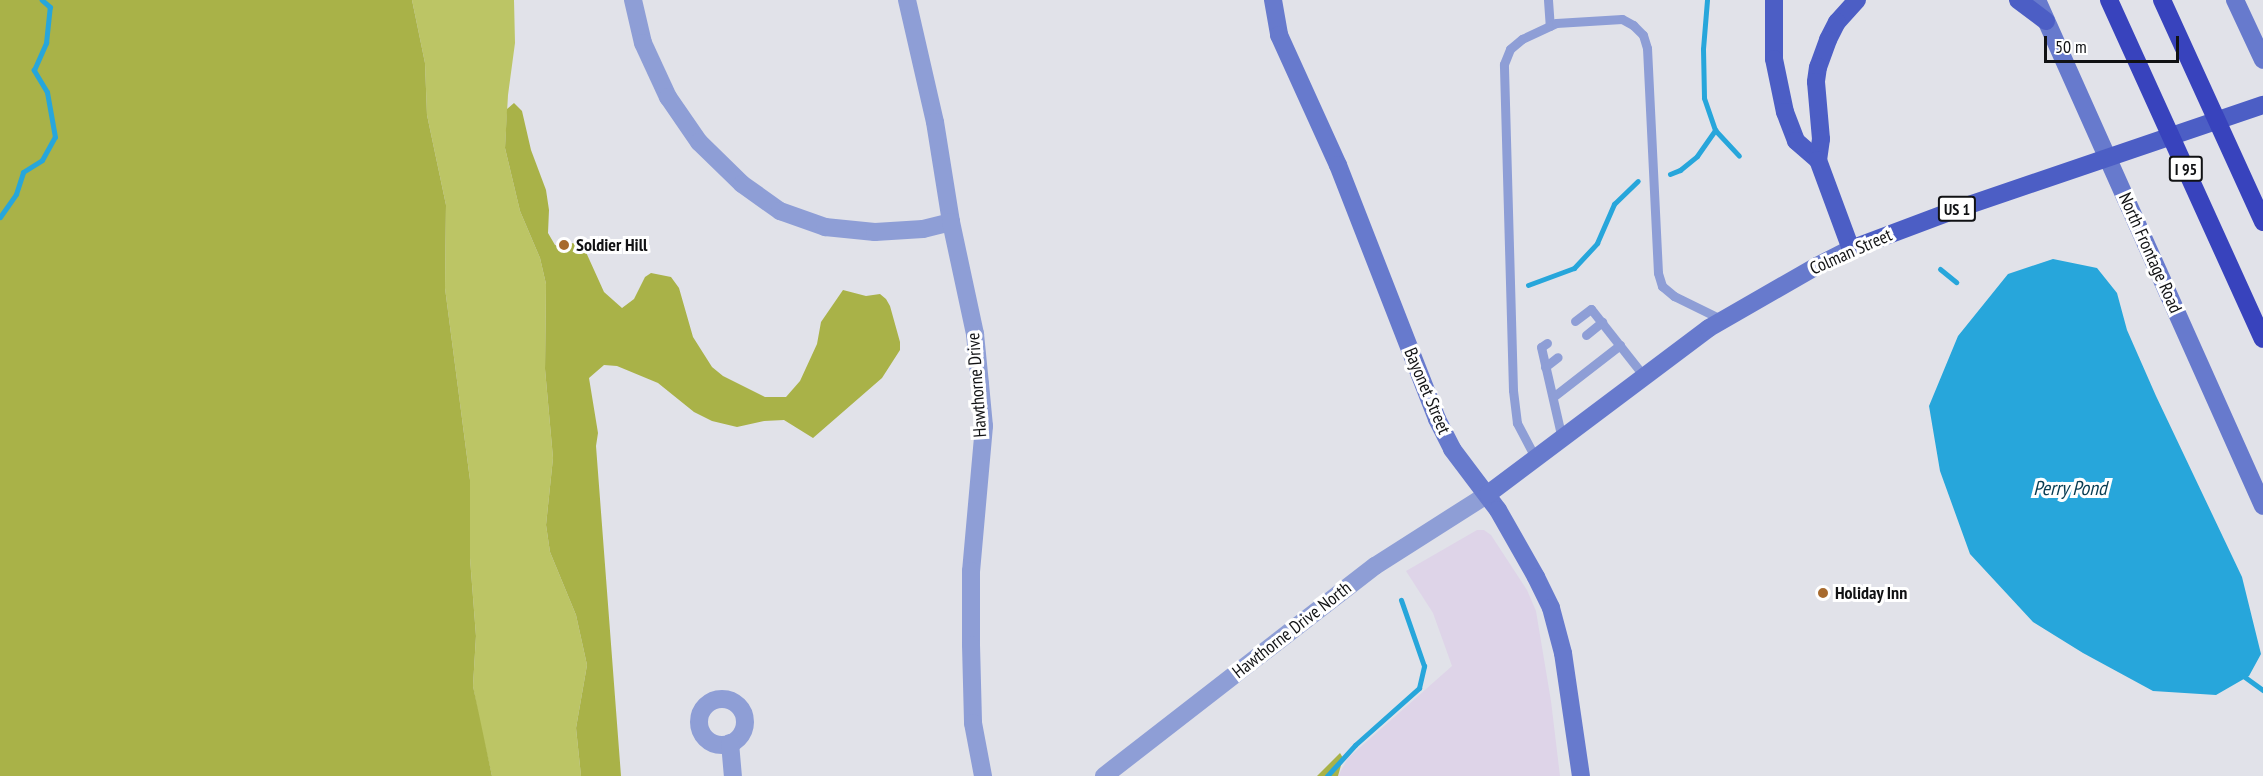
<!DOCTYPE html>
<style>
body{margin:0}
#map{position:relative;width:2263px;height:776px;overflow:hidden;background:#e1e2e9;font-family:"PT Sans Narrow",sans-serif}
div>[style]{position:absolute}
.commercial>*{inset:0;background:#ded4e8}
.green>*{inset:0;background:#bcc565}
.forest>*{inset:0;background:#a9b248}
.water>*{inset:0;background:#27a6db}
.stream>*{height:5px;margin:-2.5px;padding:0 2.5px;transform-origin:2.5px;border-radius:2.5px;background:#27a6db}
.lane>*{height:9px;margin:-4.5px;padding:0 4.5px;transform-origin:4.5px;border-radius:4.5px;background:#8e9ed6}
.street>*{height:18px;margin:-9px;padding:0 9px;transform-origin:9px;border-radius:9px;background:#8e9ed6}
.street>.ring{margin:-9px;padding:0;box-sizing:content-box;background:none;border:18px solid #8e9ed6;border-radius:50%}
.secondary>*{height:18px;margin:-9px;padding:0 9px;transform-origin:9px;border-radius:9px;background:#677acd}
.primary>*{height:18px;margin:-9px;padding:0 9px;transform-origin:9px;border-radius:9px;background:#4c5ec5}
.highway>*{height:18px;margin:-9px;padding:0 9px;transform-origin:9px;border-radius:9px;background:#3843bd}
.dots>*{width:16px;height:16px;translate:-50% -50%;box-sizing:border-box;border:3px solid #fff;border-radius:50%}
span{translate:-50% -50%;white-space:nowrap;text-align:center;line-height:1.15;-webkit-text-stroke:6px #fff;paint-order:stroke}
.shield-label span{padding:2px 4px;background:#fff;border:2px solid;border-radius:4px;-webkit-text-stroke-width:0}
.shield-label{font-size:16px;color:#111214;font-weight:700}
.poi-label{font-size:18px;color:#111214;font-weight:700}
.left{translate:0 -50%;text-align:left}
.street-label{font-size:18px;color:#111214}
.water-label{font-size:20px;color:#083c52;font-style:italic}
.scale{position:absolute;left:2044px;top:36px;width:135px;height:27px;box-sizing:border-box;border:3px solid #111214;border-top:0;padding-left:8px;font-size:18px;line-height:21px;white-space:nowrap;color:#111214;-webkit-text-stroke:4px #fff;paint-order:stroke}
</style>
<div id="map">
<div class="commercial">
<div style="clip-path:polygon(1477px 530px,1484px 530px,1491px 535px,1527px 590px,1536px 611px,1551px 701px,1560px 776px,1338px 776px,1348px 758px,1452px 666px,1433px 613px,1406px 571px)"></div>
</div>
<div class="green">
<div style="clip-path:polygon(412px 0,514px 0,515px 43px,508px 95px,505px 148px,520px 211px,540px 258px,546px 284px,545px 369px,553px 458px,546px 525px,550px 552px,576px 615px,587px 665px,576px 728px,581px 776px,492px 776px,480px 724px,473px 686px,476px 636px,470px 558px,470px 480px,445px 288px,446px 205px,427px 115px,425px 63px)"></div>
</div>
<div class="forest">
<div style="clip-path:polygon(0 0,412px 0,425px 63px,427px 115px,446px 205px,445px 288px,470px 480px,470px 558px,476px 636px,473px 686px,492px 776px,0 776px)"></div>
<div style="clip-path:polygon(514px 103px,522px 111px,531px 150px,546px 190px,549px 210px,548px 233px,555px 245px,561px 247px,573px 243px,585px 250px,604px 292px,622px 308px,634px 299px,645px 277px,651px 273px,671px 277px,679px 288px,693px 337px,712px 367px,723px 376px,765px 397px,786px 397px,800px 381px,817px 344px,821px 322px,843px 290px,866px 296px,880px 294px,886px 299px,890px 306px,900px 342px,900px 350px,882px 378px,813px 438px,784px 420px,764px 421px,737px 427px,712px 421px,694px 412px,658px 383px,617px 366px,604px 365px,589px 378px,598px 433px,596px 446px,621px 776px,581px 776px,576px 728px,587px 665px,576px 615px,550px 552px,546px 525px,553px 458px,545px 369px,546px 284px,540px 258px,520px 211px,505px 148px,507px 109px)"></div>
<div style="clip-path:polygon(1340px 753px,1343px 758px,1338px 776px,1317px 776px)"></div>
</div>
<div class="water">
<div style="clip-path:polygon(2053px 259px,2097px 268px,2117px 293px,2127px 330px,2156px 396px,2242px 577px,2261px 654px,2249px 676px,2216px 695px,2153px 691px,2083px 653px,2033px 622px,1970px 554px,1940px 471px,1929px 406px,1958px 336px,2008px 274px)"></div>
</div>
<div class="stream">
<div style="left:1707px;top:0;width:49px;rotate:94.7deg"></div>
<div style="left:1703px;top:49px;width:49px;rotate:88.8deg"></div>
<div style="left:1704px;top:98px;width:34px;rotate:71deg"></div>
<div style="left:1715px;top:130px;width:35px;rotate:47deg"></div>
<div style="left:1670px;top:174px;width:11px;rotate:-22deg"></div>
<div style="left:1680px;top:170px;width:22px;rotate:-39deg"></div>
<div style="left:1697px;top:156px;width:32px;rotate:-55deg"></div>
<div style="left:0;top:217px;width:28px;rotate:-55deg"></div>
<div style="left:16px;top:194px;width:23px;rotate:-72deg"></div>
<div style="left:23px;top:172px;width:22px;rotate:-32deg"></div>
<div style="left:42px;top:160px;width:26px;rotate:-61deg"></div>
<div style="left:55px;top:137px;width:46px;rotate:-100.1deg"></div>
<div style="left:47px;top:92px;width:26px;rotate:-121deg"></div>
<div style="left:34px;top:70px;width:30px;rotate:-66deg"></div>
<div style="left:46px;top:43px;width:36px;rotate:-84deg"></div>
<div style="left:50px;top:7px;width:11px;rotate:-139deg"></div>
<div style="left:1940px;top:269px;width:21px;rotate:39deg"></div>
<div style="left:1528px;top:285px;width:49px;rotate:-20.3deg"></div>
<div style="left:1574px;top:268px;width:34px;rotate:-47deg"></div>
<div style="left:1597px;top:243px;width:43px;rotate:-66.4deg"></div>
<div style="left:1614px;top:204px;width:33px;rotate:-44deg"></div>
<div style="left:2242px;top:675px;width:26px;rotate:36deg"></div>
<div style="left:1327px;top:776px;width:42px;rotate:-47.9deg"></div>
<div style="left:1355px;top:745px;width:86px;rotate:-41.7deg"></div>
<div style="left:1419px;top:688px;width:23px;rotate:-77deg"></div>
<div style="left:1424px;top:666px;width:70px;rotate:-109.2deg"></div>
</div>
<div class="lane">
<div style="left:1548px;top:0;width:26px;rotate:86deg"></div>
<div style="left:1575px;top:321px;width:20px;rotate:-37deg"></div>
<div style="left:1591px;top:309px;width:85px;rotate:51.7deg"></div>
<div style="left:1586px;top:335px;width:21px;rotate:-39deg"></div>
<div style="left:1547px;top:343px;width:7px;rotate:146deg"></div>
<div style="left:1541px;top:347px;width:94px;rotate:77.1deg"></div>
<div style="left:1545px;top:367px;width:16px;rotate:-38deg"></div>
<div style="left:1553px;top:397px;width:85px;rotate:-37.8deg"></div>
<div style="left:1536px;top:459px;width:41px;rotate:-117.8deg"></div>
<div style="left:1517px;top:423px;width:33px;rotate:-97deg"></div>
<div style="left:1513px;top:390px;width:326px;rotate:-91.6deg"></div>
<div style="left:1504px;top:64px;width:16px;rotate:-68deg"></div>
<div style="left:1510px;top:49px;width:16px;rotate:-40deg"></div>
<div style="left:1522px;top:39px;width:38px;rotate:-25deg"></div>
<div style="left:1556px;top:23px;width:66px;rotate:-3.5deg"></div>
<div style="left:1622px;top:19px;width:13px;rotate:29deg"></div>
<div style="left:1633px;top:25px;width:14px;rotate:45deg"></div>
<div style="left:1643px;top:35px;width:14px;rotate:73deg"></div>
<div style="left:1647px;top:48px;width:225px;rotate:87.2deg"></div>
<div style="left:1658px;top:273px;width:14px;rotate:73deg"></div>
<div style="left:1662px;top:286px;width:16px;rotate:40deg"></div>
<div style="left:1674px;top:296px;width:55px;rotate:26.1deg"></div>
</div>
<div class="street">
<div style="left:633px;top:0;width:44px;rotate:76.9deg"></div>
<div style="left:643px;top:43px;width:60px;rotate:65.2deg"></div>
<div style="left:668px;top:97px;width:55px;rotate:55.4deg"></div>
<div style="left:699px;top:142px;width:60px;rotate:44.3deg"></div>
<div style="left:742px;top:184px;width:47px;rotate:35.4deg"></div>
<div style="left:780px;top:211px;width:48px;rotate:19.6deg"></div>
<div style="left:825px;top:227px;width:50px;rotate:5.7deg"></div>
<div style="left:875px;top:232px;width:48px;rotate:-3.6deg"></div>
<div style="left:923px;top:229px;width:29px;rotate:-14deg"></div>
<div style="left:907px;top:0;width:125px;rotate:77.1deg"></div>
<div style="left:935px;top:122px;width:101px;rotate:80.9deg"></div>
<div style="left:951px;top:222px;width:115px;rotate:77.9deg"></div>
<div style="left:975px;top:334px;width:50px;rotate:84.3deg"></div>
<div style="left:980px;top:384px;width:42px;rotate:84.6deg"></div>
<div style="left:984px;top:426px;width:146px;rotate:95.1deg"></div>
<div style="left:971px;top:571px;width:74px;rotate:90deg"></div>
<div style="left:971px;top:645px;width:78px;rotate:88.5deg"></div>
<div style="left:973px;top:723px;width:54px;rotate:79.3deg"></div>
<div class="ring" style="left:699px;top:699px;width:28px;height:28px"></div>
<div style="left:730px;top:743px;width:33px;rotate:85deg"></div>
<div style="left:1104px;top:776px;width:343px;rotate:-37.8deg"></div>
<div style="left:1375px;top:566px;width:134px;rotate:-32.5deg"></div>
</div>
<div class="secondary">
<div style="left:1273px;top:0;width:36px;rotate:80deg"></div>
<div style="left:1279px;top:35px;width:143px;rotate:65.6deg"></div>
<div style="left:1338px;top:165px;width:273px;rotate:68.7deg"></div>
<div style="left:1437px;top:419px;width:34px;rotate:63deg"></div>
<div style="left:1452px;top:449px;width:76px;rotate:53deg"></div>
<div style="left:1498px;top:510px;width:77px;rotate:60.4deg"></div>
<div style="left:1536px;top:577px;width:34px;rotate:64deg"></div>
<div style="left:1551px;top:608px;width:47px;rotate:75.1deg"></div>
<div style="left:1563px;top:653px;width:124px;rotate:81.7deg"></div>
<div style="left:2037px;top:0;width:554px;rotate:65.93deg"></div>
<div style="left:2235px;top:0;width:66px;rotate:65deg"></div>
<div style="left:1488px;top:494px;width:276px;rotate:-36.9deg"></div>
<div style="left:1709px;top:328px;width:125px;rotate:-29.9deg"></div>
<div style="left:1817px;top:266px;width:38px;rotate:-27deg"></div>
</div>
<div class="primary">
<div style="left:1774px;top:0;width:59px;rotate:90deg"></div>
<div style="left:1774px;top:59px;width:54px;rotate:78.3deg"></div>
<div style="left:1785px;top:112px;width:31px;rotate:69deg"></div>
<div style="left:1796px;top:141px;width:29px;rotate:41deg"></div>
<div style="left:1857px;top:0;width:30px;rotate:132deg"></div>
<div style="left:1837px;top:22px;width:20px;rotate:117deg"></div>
<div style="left:1828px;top:40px;width:29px;rotate:110deg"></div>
<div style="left:1818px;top:67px;width:15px;rotate:98deg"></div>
<div style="left:1816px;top:82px;width:57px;rotate:85deg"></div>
<div style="left:1821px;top:139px;width:21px;rotate:98deg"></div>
<div style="left:1818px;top:160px;width:95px;rotate:69.7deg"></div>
<div style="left:1851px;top:249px;width:120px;rotate:-20.6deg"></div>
<div style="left:1963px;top:207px;width:317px;rotate:-18.8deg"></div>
<div style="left:2018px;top:0;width:35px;rotate:37deg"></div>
</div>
<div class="highway">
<div style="left:2109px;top:0;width:372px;rotate:65.6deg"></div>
<div style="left:2162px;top:0;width:244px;rotate:65.5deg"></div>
</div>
<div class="dots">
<div style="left:564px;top:245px;background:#a76a2e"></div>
<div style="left:1823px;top:593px;background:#a76a2e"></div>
</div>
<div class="shield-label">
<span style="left:2186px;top:169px">I 95</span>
<span style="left:1957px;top:209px">US 1</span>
</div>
<div class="poi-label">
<span class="left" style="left:576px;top:245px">Soldier Hill</span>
<span class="left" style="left:1835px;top:593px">Holiday Inn</span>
</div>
<div class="street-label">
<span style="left:1851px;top:252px;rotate:-24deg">Colman Street</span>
<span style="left:2150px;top:253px;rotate:66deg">North Frontage Road</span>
<span style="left:977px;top:385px;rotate:-94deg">Hawthorne Drive</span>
<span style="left:1427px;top:391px;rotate:67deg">Bayonet Street</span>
<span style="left:1292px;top:630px;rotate:-38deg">Hawthorne Drive North</span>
</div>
<div class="water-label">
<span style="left:2070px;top:488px">Perry Pond</span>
</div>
<div class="scale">50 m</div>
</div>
